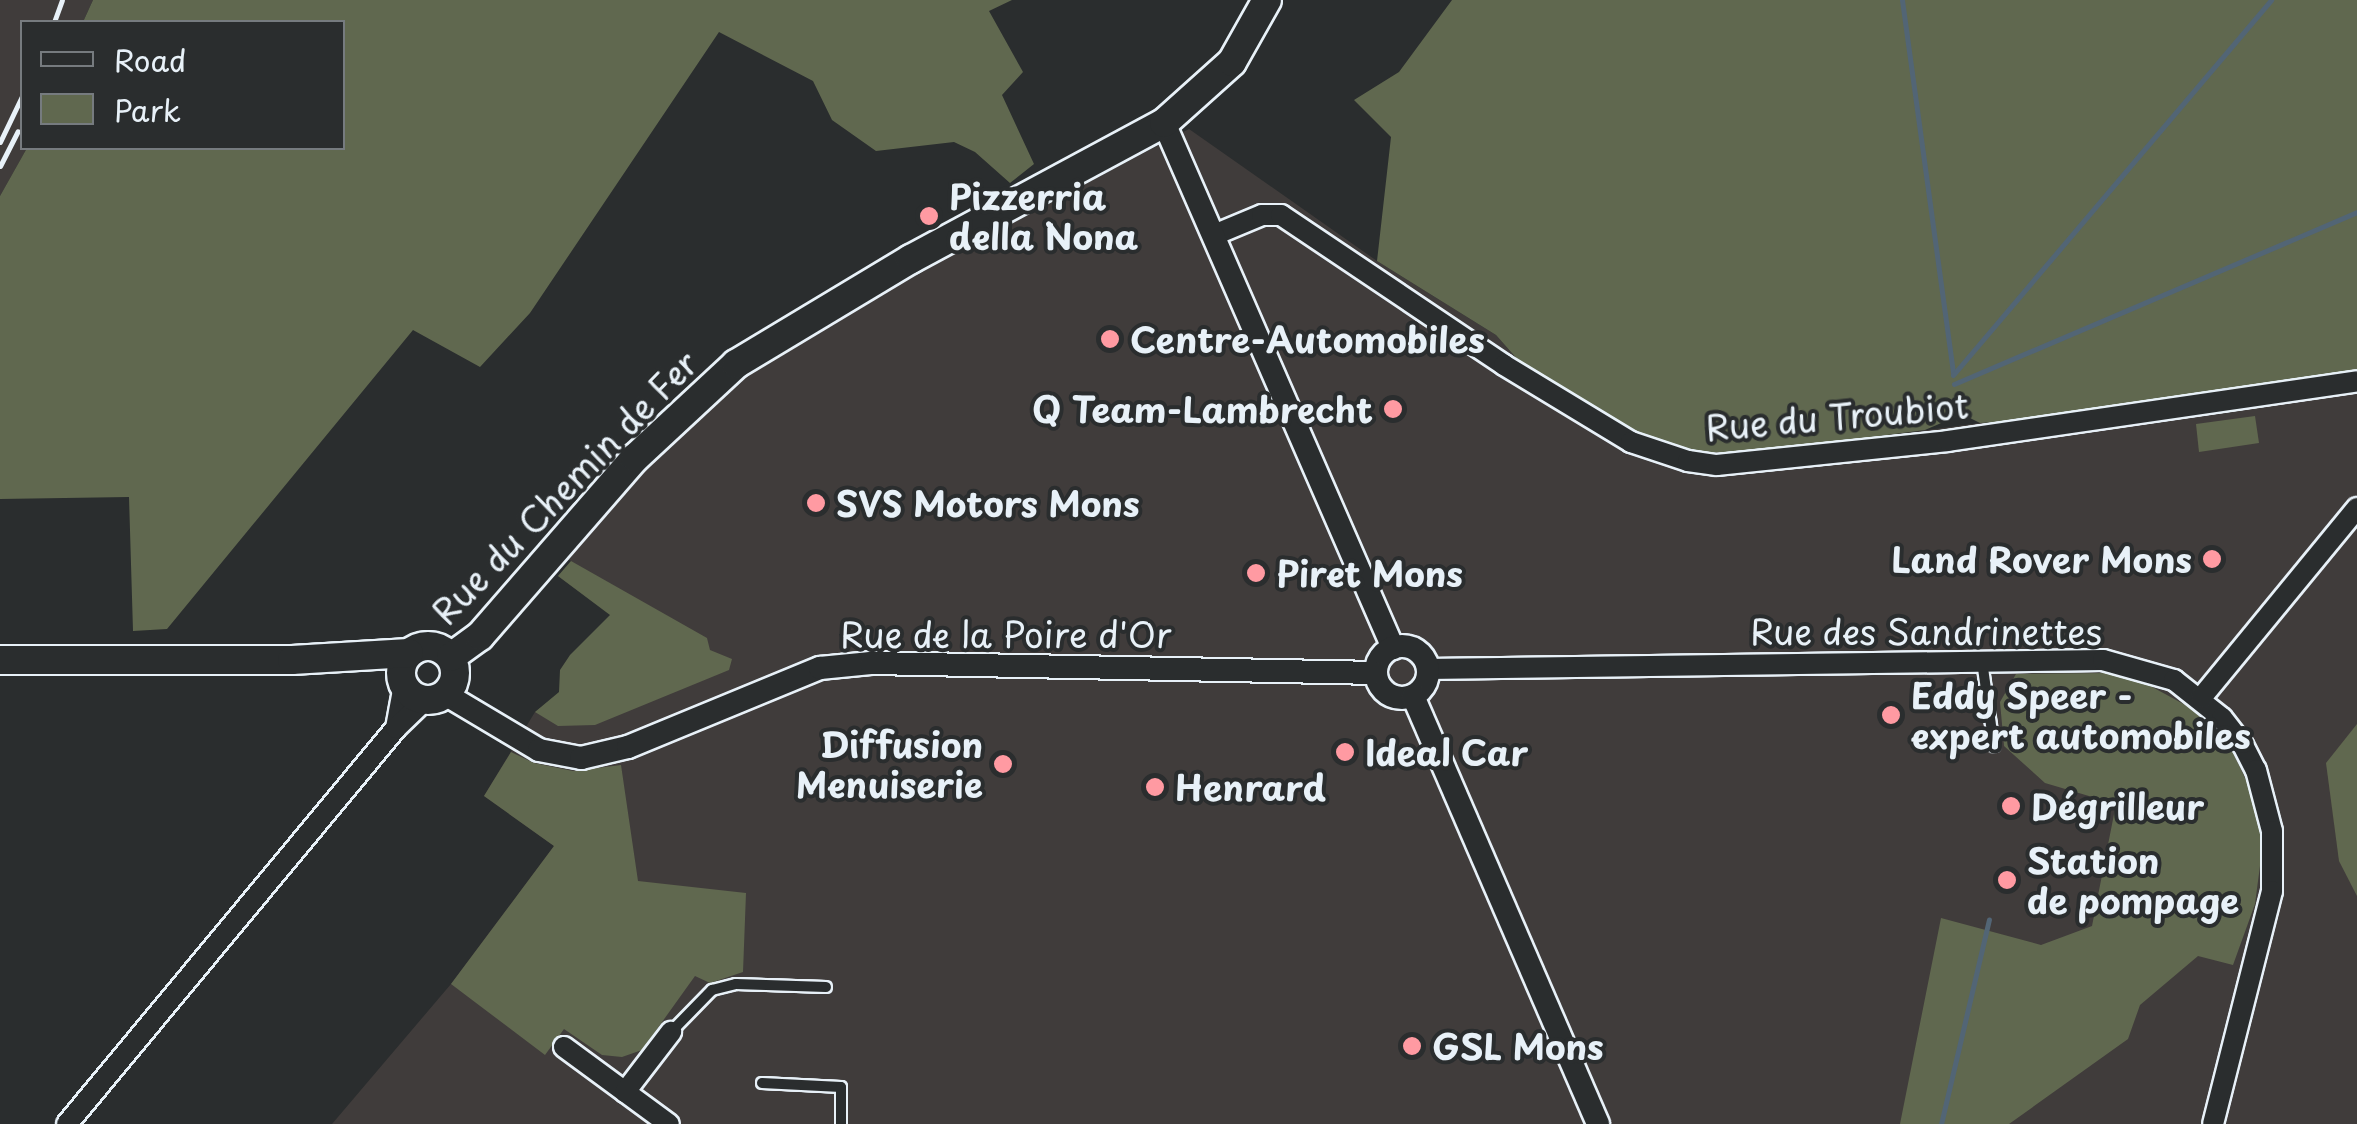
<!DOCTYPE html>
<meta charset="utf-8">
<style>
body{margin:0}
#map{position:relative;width:2357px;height:1124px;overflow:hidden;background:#2a2d2e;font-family:"Playpen Sans",sans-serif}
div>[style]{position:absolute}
.built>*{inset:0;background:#403c3b}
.green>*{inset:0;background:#60684f}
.stream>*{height:5px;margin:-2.5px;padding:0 2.5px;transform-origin:2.5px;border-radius:2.5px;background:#526575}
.roads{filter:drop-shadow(2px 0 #e8f1f8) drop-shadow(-2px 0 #e8f1f8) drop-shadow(0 2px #e8f1f8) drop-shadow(0 -2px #e8f1f8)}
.service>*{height:10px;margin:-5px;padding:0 5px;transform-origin:5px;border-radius:5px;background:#2a2d2e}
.minor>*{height:20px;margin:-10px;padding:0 10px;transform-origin:10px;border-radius:10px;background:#2a2d2e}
.tertiary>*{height:22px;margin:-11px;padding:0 11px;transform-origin:11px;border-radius:11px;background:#2a2d2e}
.tertiary>.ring{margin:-11px;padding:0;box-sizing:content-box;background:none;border:22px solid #2a2d2e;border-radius:50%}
.secondary>*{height:28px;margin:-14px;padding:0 14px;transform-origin:14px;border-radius:14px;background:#2a2d2e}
.secondary>.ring{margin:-14px;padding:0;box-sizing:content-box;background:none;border:28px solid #2a2d2e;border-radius:50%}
.rail>*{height:5px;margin:-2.5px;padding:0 2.5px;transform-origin:2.5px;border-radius:2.5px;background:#e8f1f8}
.dots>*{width:28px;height:28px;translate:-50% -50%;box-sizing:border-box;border:5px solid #2a2d2e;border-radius:50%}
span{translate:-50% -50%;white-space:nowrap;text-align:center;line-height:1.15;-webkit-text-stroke:8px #2a2d2e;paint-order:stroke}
.poi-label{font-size:35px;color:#e8f1f8;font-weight:700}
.left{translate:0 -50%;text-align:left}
.right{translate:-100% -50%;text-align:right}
.street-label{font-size:35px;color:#e8f1f8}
.legend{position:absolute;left:20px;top:20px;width:325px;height:130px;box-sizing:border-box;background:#2a2d2e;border:2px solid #767b7f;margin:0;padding:12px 18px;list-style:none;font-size:30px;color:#e8f1f8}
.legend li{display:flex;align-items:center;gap:20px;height:50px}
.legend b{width:50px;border:2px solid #767b7f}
</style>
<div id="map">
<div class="built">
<div style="clip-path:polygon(0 0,93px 0,83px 22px,22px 22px,22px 148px,27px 148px,0 196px)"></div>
<div style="clip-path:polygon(1189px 129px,1377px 261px,1496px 335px,1526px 369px,1745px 454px,1980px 423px,2079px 417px,2357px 372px,2357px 1124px,332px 1124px,451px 984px,554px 846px,484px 796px,535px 712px,560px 692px,611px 615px,558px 576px,571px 561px,564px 557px,646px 466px,706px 407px,756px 369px,831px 319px)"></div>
</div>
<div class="green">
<div style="clip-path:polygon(93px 0,1012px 0,989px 11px,1023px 72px,1002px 95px,1034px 164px,1010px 183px,975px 152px,954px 142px,876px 151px,832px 120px,813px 81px,719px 32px,530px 313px,480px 367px,413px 330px,167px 629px,133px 631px,129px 497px,0 499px,0 196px,27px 148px,342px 148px,342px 22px,83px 22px)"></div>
<div style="clip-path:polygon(1452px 0,2357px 0,2357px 372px,2079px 417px,1980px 423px,1962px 414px,1925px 430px,1745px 454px,1691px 451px,1635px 432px,1526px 369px,1496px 335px,1377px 261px,1391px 137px,1354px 100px,1399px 72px)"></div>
<div style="clip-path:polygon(2255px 416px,2259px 443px,2199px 452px,2196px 424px)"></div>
<div style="clip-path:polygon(571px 561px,707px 638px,710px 650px,732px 659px,729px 670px,595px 725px,558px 726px,535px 712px,559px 692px,560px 670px,570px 655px,610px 615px,558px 576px)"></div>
<div style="clip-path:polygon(2109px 673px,2143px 682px,2189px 707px,2228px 742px,2252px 793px,2263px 843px,2255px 904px,2233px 965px,2198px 956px,2140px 1005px,2128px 1039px,2009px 1124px,1900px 1124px,1941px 918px,2041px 945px,2092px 926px,2116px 804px,2045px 783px,2004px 746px,2000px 702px,2016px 674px)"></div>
<div style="clip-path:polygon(2357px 724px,2357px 896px,2339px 861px,2326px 763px)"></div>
<div style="clip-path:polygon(511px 752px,534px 763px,573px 771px,621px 765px,638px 881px,746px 893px,743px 972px,710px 983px,695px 976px,642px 1050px,622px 1057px,602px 1055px,564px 1029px,545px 1055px,451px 984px,554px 846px,484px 796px)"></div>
</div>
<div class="stream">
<div style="left:1902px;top:0;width:377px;rotate:82.2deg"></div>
<div style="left:1953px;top:375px;width:492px;rotate:-49.7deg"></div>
<div style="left:1954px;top:384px;width:438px;rotate:-23.1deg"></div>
<div style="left:1941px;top:1124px;width:210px;rotate:-76.8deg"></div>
</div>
<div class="roads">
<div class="service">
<div style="left:1982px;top:661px;width:86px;rotate:82deg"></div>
<div style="left:671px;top:1032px;width:59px;rotate:-45.7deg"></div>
<div style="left:712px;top:990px;width:25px;rotate:-14deg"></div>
<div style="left:736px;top:984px;width:90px;rotate:1.9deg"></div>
<div style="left:762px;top:1083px;width:79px;rotate:2.9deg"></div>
<div style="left:841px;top:1087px;width:37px;rotate:90deg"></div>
</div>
<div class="minor">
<div style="left:1214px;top:235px;width:52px;rotate:-22.6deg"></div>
<div style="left:1262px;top:215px;width:19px"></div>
<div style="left:1281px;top:215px;width:269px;rotate:33.9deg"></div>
<div style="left:1504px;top:365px;width:149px;rotate:31.2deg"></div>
<div style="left:1631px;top:442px;width:60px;rotate:18.4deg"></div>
<div style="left:1688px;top:461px;width:29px;rotate:8deg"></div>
<div style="left:1717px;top:465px;width:232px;rotate:-5.9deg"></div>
<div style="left:1948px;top:441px;width:413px;rotate:-8.3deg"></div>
<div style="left:1427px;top:669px;width:676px;rotate:-0.76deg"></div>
<div style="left:2103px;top:660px;width:74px;rotate:15.7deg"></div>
<div style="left:2174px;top:680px;width:61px;rotate:38.4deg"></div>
<div style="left:2222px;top:718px;width:34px;rotate:52deg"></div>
<div style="left:2243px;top:745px;width:28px;rotate:63deg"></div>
<div style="left:2256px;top:770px;width:63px;rotate:75.3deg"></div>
<div style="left:2272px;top:831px;width:60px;rotate:90deg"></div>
<div style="left:2272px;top:891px;width:240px;rotate:104.2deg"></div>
<div style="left:2201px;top:698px;width:246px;rotate:-50.6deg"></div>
<div style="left:396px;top:728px;width:44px;rotate:-79.5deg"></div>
<div style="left:564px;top:1047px;width:130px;rotate:36.3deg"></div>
<div style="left:625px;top:1092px;width:76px;rotate:-52.5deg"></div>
<div style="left:67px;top:1124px;width:515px;rotate:-50.28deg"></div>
<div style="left:396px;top:728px;width:40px;rotate:-44deg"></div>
</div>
<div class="tertiary">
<div style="left:1164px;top:123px;width:573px;rotate:66.43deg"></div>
<div class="ring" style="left:1376px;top:646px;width:30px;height:30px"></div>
<div style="left:445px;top:694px;width:109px;rotate:30.8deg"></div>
<div style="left:539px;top:750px;width:43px;rotate:10.8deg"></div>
<div style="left:581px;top:758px;width:48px;rotate:-13.2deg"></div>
<div style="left:628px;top:747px;width:208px;rotate:-22.4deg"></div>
<div style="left:820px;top:668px;width:51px;rotate:-5.6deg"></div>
<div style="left:871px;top:663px;width:505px;rotate:1.13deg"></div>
<div style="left:1413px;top:696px;width:466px;rotate:66.6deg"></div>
</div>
<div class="secondary">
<div class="ring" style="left:401px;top:646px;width:26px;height:26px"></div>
<div style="left:451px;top:657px;width:36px;rotate:-36deg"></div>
<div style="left:480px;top:636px;width:236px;rotate:-49deg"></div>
<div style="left:635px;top:458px;width:138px;rotate:-42.9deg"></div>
<div style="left:736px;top:364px;width:204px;rotate:-31deg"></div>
<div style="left:911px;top:259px;width:287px;rotate:-28.3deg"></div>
<div style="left:1164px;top:123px;width:91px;rotate:-41.9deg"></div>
<div style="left:1232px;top:62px;width:71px;rotate:-60.6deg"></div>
<div style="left:0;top:660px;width:292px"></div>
<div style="left:292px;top:660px;width:117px;rotate:-3.4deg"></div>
</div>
</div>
<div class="rail">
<div style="left:54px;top:22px;width:23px;rotate:-70deg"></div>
<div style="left:0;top:142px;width:51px;rotate:-64.4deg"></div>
<div style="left:0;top:166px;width:39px;rotate:-63deg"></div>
</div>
<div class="dots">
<div style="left:929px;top:216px;background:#ff9aa2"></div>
<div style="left:1110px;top:339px;background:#ff9aa2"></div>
<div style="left:1393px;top:409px;background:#ff9aa2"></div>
<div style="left:816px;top:503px;background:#ff9aa2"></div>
<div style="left:2212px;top:559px;background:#ff9aa2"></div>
<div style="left:1256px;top:573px;background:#ff9aa2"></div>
<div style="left:1891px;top:715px;background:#ff9aa2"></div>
<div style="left:1345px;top:752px;background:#ff9aa2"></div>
<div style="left:1003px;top:764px;background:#ff9aa2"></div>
<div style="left:1155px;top:787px;background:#ff9aa2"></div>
<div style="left:2011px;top:806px;background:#ff9aa2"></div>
<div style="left:2007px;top:880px;background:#ff9aa2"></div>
<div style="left:1412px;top:1046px;background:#ff9aa2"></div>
</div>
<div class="poi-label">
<span class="left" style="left:949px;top:216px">Pizzerria<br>della Nona</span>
<span class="left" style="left:1130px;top:339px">Centre-Automobiles</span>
<span class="right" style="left:1373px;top:409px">Q Team-Lambrecht</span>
<span class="left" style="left:836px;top:503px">SVS Motors Mons</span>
<span class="right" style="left:2192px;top:559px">Land Rover Mons</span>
<span class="left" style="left:1276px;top:573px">Piret Mons</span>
<span class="left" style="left:1911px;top:715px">Eddy Speer -<br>expert automobiles</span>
<span class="right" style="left:983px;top:764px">Diffusion<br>Menuiserie</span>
<span class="left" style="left:1365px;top:752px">Ideal Car</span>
<span class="left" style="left:1175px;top:787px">Henrard</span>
<span class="left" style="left:2031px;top:806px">Dégrilleur</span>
<span class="left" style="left:2027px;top:880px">Station<br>de pompage</span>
<span class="left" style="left:1432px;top:1046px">GSL Mons</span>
</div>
<div class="street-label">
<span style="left:1837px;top:416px;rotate:-5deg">Rue du Troubiot</span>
<span style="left:564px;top:487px;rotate:-46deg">Rue du Chemin de Fer</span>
<span style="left:1926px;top:631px">Rue des Sandrinettes</span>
<span style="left:1006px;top:634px">Rue de la Poire d'Or</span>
</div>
<ul class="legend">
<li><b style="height:12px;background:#2a2d2e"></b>Road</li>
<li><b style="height:28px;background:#60684f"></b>Park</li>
</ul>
</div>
